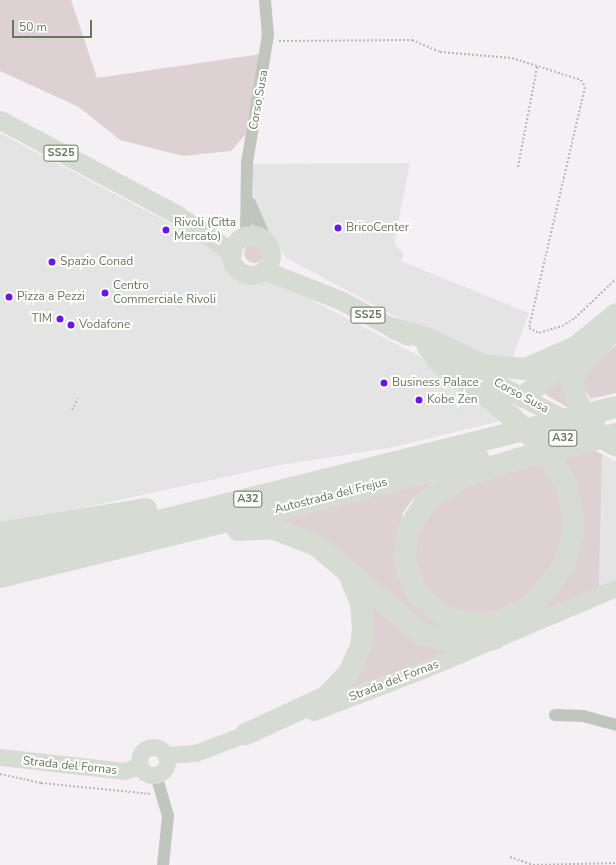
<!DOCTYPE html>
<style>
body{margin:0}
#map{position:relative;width:616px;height:865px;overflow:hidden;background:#f5f0f4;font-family:"Nunito Sans",sans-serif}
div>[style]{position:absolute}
.built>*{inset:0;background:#e5e4e5}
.green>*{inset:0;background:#ddd1d3}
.round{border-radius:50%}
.path>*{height:2px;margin-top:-1px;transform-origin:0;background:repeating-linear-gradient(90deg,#b6bbb3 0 2px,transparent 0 4px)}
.street>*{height:12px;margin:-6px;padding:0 6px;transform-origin:6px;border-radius:6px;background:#c0c6bd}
.secondary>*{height:17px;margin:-8.5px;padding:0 8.5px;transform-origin:8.5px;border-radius:8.5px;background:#d6dcd3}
.secondary>.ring{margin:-8.5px;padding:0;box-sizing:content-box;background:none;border:17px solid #d6dcd3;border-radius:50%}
.primary>*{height:19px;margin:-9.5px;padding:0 9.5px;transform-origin:9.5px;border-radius:9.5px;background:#d6dcd3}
.primary>.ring{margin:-9.5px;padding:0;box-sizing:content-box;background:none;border:19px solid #d6dcd3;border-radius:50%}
.highway>*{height:22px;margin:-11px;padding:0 11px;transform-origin:11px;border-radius:11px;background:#d6dcd3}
.dots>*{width:11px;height:11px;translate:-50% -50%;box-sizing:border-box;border:2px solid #fff;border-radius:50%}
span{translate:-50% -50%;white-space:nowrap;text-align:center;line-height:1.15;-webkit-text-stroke:4px #fff;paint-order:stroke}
.shield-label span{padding:1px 3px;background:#fff;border:1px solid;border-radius:3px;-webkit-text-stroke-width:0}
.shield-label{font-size:11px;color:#667859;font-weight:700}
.street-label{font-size:12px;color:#667859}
.poi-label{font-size:12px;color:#667859}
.left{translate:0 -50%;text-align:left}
.right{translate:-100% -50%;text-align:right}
.scale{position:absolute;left:12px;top:20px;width:80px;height:18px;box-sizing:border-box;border:2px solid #667859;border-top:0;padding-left:5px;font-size:12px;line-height:14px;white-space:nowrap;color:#667859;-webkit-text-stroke:3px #fff;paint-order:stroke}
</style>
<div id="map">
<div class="built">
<div style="clip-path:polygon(0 133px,211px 245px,227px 258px,237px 275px,252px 283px,274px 280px,440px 367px,504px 420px,394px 447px,275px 466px,0 526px)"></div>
<div style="clip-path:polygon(410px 163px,394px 244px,404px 254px,401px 261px,529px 313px,510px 364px,447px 344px,286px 258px,255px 208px,252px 164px)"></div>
<div style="clip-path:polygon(602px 454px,616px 461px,616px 581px,599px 588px)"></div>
</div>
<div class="green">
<div style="clip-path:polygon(0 0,71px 0,97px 78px,261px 54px,245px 135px,231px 151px,183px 156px,120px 140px,79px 107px,0 71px)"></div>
<div class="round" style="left:244px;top:243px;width:20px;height:20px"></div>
<div style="clip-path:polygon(616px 345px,616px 393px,590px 399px,582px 381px,582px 373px)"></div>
<div style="clip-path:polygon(561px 378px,565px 395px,572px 410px,543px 393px)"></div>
<div style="clip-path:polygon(594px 450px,602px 454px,599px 588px,535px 614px,568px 577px,561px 458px)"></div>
<div style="clip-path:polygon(544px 462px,555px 478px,566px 523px,552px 571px,518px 606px,470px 617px,434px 601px,413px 566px,415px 527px,424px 513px,457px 487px)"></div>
<div style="clip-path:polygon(435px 481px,412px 500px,403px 513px,394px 556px,398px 576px,411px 600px,426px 616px,466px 632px,442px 634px,274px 521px)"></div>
<div style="clip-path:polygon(365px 596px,456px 650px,339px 693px)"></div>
</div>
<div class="path">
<div style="left:279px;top:41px;width:133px;rotate:-0.4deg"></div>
<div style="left:412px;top:40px;width:30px;rotate:23deg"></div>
<div style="left:440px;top:52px;width:72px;rotate:4.8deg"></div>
<div style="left:512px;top:58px;width:72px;rotate:17.7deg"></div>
<div style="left:581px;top:80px;width:8px;rotate:60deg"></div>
<div style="left:585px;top:87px;width:247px;rotate:103.1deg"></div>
<div style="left:529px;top:328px;width:11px;rotate:27deg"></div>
<div style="left:539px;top:333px;width:24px;rotate:-17deg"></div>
<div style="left:562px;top:326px;width:15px;rotate:-32deg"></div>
<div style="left:575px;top:318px;width:57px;rotate:-43.6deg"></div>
<div style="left:518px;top:167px;width:102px;rotate:-79.2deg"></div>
<div style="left:72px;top:410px;width:13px;rotate:-63deg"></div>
<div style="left:0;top:774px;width:42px;rotate:12.4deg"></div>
<div style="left:41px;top:783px;width:111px;rotate:5.7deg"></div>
<div style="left:510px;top:857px;width:24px;rotate:19deg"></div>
<div style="left:533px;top:865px;width:83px;rotate:-1.4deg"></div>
</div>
<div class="street">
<div style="left:250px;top:203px;width:43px;rotate:66.4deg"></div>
<div style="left:246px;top:236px;width:73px;rotate:-89.2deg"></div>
<div style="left:247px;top:163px;width:130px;rotate:-80.7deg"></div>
<div style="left:268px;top:35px;width:35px;rotate:-95deg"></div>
<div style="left:555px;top:715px;width:28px;rotate:2deg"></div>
<div style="left:583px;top:716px;width:34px;rotate:15deg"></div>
<div style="left:156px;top:775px;width:43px;rotate:73.7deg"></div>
<div style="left:168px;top:816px;width:49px;rotate:95.8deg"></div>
</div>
<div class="secondary">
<div style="left:313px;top:712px;width:118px;rotate:-20.9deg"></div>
<div style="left:423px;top:670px;width:210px;rotate:-23deg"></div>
<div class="ring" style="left:139px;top:747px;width:11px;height:11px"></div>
<div style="left:166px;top:755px;width:29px;rotate:-4deg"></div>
<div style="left:195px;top:753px;width:66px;rotate:-20.4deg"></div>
<div style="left:0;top:757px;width:125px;rotate:6.4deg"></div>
<div style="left:124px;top:771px;width:16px;rotate:-18deg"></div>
</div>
<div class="primary">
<div style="left:0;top:120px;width:200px;rotate:28.1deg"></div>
<div style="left:176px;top:214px;width:68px;rotate:34.2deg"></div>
<div class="ring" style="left:231px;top:235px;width:21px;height:21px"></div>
<div style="left:264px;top:270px;width:82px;rotate:21.5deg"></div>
<div style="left:340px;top:300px;width:77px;rotate:27.9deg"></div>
<div style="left:462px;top:365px;width:174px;rotate:28deg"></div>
</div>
<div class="highway">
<div style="left:395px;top:329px;width:32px;rotate:16deg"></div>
<div style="left:426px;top:338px;width:63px;rotate:25.3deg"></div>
<div style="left:483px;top:365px;width:42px;rotate:5.4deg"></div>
<div style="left:525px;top:369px;width:56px;rotate:-23.3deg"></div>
<div style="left:576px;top:347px;width:52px;rotate:-39.5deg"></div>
<div style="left:428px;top:347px;width:21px;rotate:53deg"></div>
<div style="left:441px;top:364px;width:60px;rotate:34.8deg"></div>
<div style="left:490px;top:398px;width:40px;rotate:42deg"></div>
<div style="left:520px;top:425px;width:25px;rotate:45deg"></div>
<div style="left:538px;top:443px;width:17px;rotate:50deg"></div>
<div style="left:549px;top:456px;width:33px;rotate:59deg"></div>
<div style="left:566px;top:484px;width:33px;rotate:78deg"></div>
<div style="left:573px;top:516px;width:18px;rotate:90deg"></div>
<div style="left:573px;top:534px;width:33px;rotate:106deg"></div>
<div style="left:564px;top:566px;width:50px;rotate:128.5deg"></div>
<div style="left:533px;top:605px;width:37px;rotate:154deg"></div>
<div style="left:500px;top:621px;width:19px;rotate:171deg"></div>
<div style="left:481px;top:624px;width:20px;rotate:-174deg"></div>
<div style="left:461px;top:622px;width:19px;rotate:-162deg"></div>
<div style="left:443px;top:616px;width:35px;rotate:-139deg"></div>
<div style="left:417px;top:593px;width:34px;rotate:-111deg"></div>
<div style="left:405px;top:561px;width:32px;rotate:-85deg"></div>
<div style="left:408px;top:529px;width:33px;rotate:-57deg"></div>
<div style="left:426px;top:501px;width:40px;rotate:-34deg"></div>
<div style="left:459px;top:479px;width:25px;rotate:-21deg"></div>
<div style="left:482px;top:470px;width:38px;rotate:-17deg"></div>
<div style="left:518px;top:459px;width:41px;rotate:-14deg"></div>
<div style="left:558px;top:449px;width:60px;rotate:-14.5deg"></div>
<div style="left:523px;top:397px;width:57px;rotate:-39.3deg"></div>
<div style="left:594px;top:425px;width:26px;rotate:-127deg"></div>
<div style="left:578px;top:404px;width:25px;rotate:-104deg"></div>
<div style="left:572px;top:380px;width:19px;rotate:-62deg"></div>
<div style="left:581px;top:363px;width:38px;rotate:-45deg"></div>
<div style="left:238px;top:530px;width:34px;rotate:-3deg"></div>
<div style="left:272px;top:528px;width:47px;rotate:21.1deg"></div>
<div style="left:316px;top:545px;width:138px;rotate:40deg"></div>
<div style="left:422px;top:634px;width:42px;rotate:13.7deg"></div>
<div style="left:463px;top:644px;width:31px;rotate:-9deg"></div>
<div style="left:0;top:533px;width:148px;rotate:-9.3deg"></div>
<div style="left:0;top:555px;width:167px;rotate:-12.1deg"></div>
<div style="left:163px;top:520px;width:467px;rotate:-14deg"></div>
<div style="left:0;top:577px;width:493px;rotate:-13.8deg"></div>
<div style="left:246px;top:734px;width:88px;rotate:-24.8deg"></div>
<div style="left:326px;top:697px;width:33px;rotate:-46deg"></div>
<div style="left:349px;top:673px;width:30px;rotate:-66deg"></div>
<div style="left:361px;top:646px;width:16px;rotate:-83deg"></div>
<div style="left:363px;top:630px;width:27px;rotate:-94deg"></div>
<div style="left:361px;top:603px;width:28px;rotate:-113deg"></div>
</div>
<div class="dots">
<div style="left:338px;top:228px;background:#6d12f3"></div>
<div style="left:166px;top:230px;background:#6d12f3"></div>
<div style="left:52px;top:262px;background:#6d12f3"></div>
<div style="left:105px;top:293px;background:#6d12f3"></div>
<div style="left:9px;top:297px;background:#6d12f3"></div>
<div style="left:60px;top:319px;background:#6d12f3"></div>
<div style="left:71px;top:325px;background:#6d12f3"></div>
<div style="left:384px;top:383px;background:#6d12f3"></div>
<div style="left:419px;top:400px;background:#6d12f3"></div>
</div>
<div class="shield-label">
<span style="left:61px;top:153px">SS25</span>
<span style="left:368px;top:315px">SS25</span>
<span style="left:563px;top:438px">A32</span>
<span style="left:248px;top:499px">A32</span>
</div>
<div class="street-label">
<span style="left:259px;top:100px;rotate:-80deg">Corso Susa</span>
<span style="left:521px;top:396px;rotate:28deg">Corso Susa</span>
<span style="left:331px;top:496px;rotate:-14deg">Autostrada del Frejus</span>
<span style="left:394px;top:681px;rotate:-21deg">Strada del Fornas</span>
<span style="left:70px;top:766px;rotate:6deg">Strada del Fornas</span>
</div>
<div class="poi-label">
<span class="left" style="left:174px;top:230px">Rivoli (Citta<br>Mercato)</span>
<span class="left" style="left:346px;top:228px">BricoCenter</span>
<span class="left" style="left:60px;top:262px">Spazio Conad</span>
<span class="left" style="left:113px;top:293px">Centro<br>Commerciale Rivoli</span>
<span class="left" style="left:17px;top:297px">Pizza a Pezzi</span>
<span class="right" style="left:52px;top:319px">TIM</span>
<span class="left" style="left:79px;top:325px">Vodafone</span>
<span class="left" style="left:392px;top:383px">Business Palace</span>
<span class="left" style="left:427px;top:400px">Kobe Zen</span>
</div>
<div class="scale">50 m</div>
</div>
